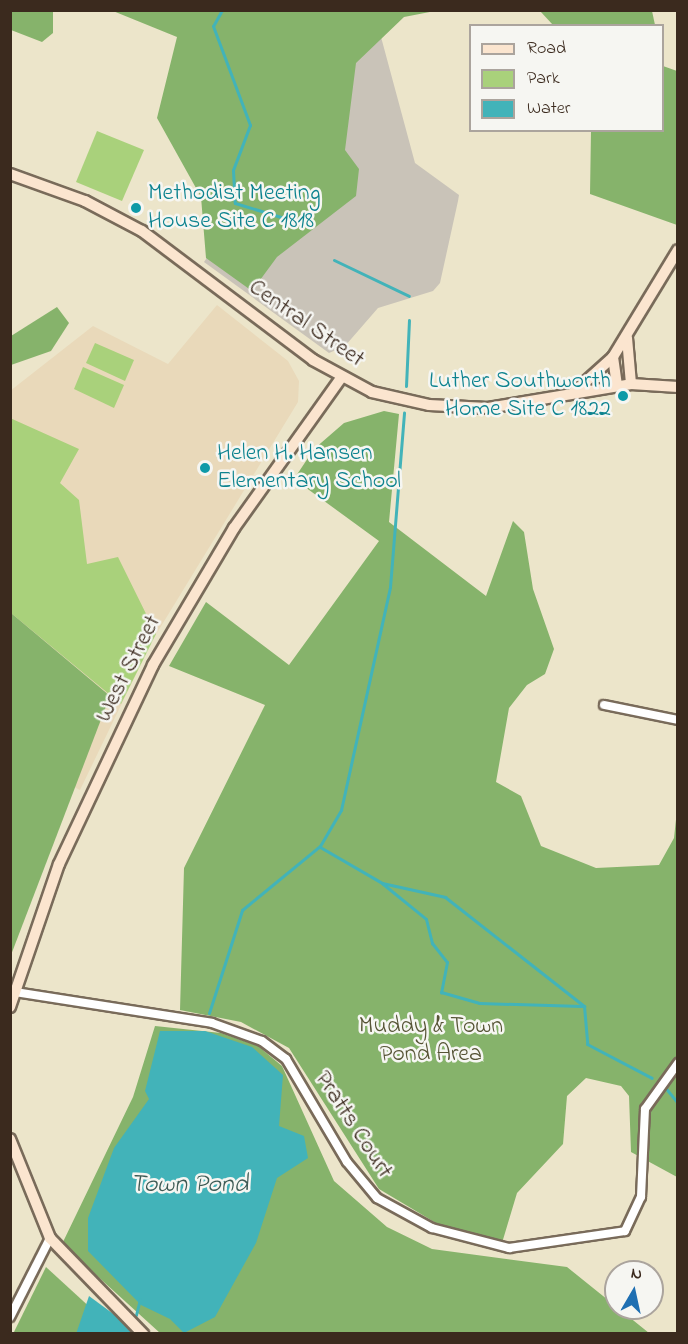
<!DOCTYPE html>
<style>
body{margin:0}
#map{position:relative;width:688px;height:1344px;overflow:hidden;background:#ece5ca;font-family:"Indie Flower",sans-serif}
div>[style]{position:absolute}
.built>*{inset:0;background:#e9d9ba}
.industrial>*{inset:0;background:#c9c3b8}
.green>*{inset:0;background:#a9d17b}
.forest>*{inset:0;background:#86b36b}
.water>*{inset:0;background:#42b3b9}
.stream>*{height:3px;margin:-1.5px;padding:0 1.5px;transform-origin:1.5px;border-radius:1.5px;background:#42b3b9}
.roads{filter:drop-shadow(2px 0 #796b5a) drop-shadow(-2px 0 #796b5a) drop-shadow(0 2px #796b5a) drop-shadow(0 -2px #796b5a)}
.street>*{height:8px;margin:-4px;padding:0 4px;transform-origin:4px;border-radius:4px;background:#fff}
.secondary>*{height:10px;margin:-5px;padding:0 5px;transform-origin:5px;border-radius:5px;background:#fbe5cf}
.dots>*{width:16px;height:16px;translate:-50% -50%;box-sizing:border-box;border:3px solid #f6f6f2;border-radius:50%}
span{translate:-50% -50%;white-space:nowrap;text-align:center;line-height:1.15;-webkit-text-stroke:5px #f6f6f2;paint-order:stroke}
.culture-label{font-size:24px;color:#0d838f}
.left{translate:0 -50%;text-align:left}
.right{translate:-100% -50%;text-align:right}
.street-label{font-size:24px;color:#3b2a1e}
.park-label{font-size:24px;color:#565435}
.water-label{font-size:26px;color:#3d5a54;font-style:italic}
.frame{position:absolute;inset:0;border:12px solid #3b2a1e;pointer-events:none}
.legend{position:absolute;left:469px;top:24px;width:195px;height:108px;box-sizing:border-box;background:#f6f6f2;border:2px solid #aba49d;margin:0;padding:8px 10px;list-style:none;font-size:18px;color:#3b2a1e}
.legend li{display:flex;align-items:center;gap:12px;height:30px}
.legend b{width:30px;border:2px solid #aba49d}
.north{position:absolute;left:604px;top:1260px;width:60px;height:60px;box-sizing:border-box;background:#f6f6f2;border:2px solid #aba49d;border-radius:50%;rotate:9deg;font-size:16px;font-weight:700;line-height:24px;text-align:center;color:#3b2a1e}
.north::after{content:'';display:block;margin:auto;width:21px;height:27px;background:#1f6fb2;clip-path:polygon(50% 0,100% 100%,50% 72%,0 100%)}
</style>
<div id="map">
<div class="built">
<div style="clip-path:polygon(217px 305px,288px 361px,299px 381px,298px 402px,152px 641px,80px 790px,11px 755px,10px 391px,93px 326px,168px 364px)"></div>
</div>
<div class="industrial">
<div style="clip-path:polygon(374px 11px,415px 163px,459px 195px,458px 201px,440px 283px,433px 291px,378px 308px,345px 346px,329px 353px,204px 262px)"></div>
</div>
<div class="green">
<div style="clip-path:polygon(97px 131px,144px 150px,122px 201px,76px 182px)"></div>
<div style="clip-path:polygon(95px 343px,134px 360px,125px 381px,86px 363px)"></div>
<div style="clip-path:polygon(83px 367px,124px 385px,114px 408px,74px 389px)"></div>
<div style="clip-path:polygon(10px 418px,79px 449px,60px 483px,79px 500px,87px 564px,118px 557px,156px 634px,121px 704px,11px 613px)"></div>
</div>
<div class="forest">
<div style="clip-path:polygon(10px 11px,53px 11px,53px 33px,42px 42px,11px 30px)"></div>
<div style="clip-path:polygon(113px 11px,113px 10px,435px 11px,404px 17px,356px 63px,345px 150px,359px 169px,356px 196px,277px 257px,252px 291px,206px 258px,201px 197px,157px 118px,177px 37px)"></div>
<div style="clip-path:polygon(540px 11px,652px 11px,655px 25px,553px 25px)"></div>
<div style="clip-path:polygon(663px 66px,677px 71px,677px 225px,590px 194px,591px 131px,662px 130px)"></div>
<div style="clip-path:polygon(57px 307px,69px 323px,51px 351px,11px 365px,11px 336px)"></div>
<div style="clip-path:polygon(384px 411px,399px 414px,389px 522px,486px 596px,513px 521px,524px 532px,533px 589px,554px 649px,545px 674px,527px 685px,509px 708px,496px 782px,521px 796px,541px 846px,596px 868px,659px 865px,674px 838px,677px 810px,677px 1177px,631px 1152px,629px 1096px,621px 1086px,586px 1078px,567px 1096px,563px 1144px,517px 1193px,502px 1243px,436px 1223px,379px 1189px,289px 1048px,241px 1022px,180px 1010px,184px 868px,265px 705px,169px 666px,206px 602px,289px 665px,379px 541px,294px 479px,314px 449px,344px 423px)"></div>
<div style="clip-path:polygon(11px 613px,110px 696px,11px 955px)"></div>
<div style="clip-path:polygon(155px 1026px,221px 1033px,258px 1046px,282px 1066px,334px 1181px,387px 1227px,432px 1249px,567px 1267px,649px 1333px,160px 1333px,62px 1244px,133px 1097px)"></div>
<div style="clip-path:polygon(46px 1267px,118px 1333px,13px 1334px)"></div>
</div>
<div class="water">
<div style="clip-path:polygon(160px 1031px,205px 1031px,252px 1047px,283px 1075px,279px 1126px,304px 1136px,308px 1158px,277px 1178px,256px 1243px,215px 1317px,184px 1333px,170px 1319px,141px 1305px,88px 1251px,88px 1218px,114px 1148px,149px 1099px,145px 1091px)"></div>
<div style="clip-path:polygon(89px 1296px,127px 1324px,133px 1333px,76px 1334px)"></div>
</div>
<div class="stream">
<div style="left:222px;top:10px;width:18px;rotate:119deg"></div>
<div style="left:213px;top:26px;width:106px;rotate:69.5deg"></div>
<div style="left:250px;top:125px;width:48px;rotate:110.7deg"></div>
<div style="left:233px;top:170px;width:33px;rotate:87deg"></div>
<div style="left:235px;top:203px;width:78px;rotate:17deg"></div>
<div style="left:334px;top:260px;width:83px;rotate:25.6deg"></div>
<div style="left:406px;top:386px;width:66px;rotate:-87.4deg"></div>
<div style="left:320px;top:847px;width:72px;rotate:30.1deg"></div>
<div style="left:382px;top:883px;width:65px;rotate:12.5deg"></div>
<div style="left:445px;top:897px;width:177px;rotate:38.1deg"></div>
<div style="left:584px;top:1006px;width:38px;rotate:85deg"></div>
<div style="left:587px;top:1044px;width:73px;rotate:27.6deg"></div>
<div style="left:383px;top:884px;width:55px;rotate:39.1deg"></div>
<div style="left:426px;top:919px;width:25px;rotate:76deg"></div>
<div style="left:432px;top:943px;width:24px;rotate:52deg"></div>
<div style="left:447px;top:962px;width:31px;rotate:101deg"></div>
<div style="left:441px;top:992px;width:40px;rotate:16deg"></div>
<div style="left:479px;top:1003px;width:103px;rotate:1.7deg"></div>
<div style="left:209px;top:1013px;width:108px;rotate:-72.2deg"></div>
<div style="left:242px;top:910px;width:101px;rotate:-39.4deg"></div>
<div style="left:320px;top:846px;width:42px;rotate:-59.7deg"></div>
<div style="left:341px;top:810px;width:228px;rotate:-77.6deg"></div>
<div style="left:390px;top:587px;width:175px;rotate:-85.4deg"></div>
<div style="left:664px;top:1086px;width:22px;rotate:51deg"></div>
<div style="left:136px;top:1315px;width:16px;rotate:-76deg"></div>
</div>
<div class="roads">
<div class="street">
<div style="left:604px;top:705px;width:76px;rotate:11.5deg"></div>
<div style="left:15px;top:992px;width:199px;rotate:8.9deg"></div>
<div style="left:212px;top:1023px;width:53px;rotate:19.8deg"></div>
<div style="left:262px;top:1041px;width:30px;rotate:37deg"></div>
<div style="left:286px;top:1059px;width:120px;rotate:59.4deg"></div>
<div style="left:347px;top:1162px;width:47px;rotate:50.2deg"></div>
<div style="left:377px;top:1198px;width:63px;rotate:28.6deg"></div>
<div style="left:432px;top:1228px;width:80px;rotate:14.6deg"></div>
<div style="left:509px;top:1248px;width:117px;rotate:-8.3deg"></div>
<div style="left:625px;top:1231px;width:38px;rotate:-65deg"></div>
<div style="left:641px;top:1197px;width:88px;rotate:-87.4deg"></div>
<div style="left:645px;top:1109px;width:57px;rotate:-54.3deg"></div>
<div style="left:10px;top:1317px;width:89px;rotate:-63.1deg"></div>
</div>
<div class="secondary">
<div style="left:10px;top:174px;width:80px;rotate:19.8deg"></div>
<div style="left:85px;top:201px;width:64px;rotate:27.8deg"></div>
<div style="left:142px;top:231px;width:214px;rotate:37deg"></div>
<div style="left:313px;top:360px;width:67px;rotate:28.5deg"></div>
<div style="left:372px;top:392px;width:58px;rotate:12.8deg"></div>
<div style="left:429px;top:405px;width:59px;rotate:2.9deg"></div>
<div style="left:488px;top:408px;width:145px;rotate:-9.5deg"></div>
<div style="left:631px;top:384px;width:47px;rotate:3.7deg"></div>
<div style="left:627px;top:338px;width:46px;rotate:85deg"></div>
<div style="left:613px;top:357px;width:29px;rotate:82deg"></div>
<div style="left:573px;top:393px;width:54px;rotate:-42deg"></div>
<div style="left:613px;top:357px;width:125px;rotate:-58.7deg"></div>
<div style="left:10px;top:1007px;width:151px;rotate:-71.1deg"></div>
<div style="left:59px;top:864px;width:220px;rotate:-64.7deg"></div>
<div style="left:153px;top:665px;width:159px;rotate:-59.4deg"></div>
<div style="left:234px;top:528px;width:184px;rotate:-54.5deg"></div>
<div style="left:10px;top:1139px;width:107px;rotate:68deg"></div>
<div style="left:50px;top:1238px;width:134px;rotate:45.9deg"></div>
</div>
</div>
<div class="dots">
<div style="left:136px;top:208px;background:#0f9aa8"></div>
<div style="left:623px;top:396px;background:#0f9aa8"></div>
<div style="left:205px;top:468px;background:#0f9aa8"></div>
</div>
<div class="culture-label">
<span class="left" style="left:148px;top:208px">Methodist Meeting<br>House Site C 1818</span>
<span class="right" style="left:611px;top:396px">Luther Southworth<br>Home Site C 1822</span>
<span class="left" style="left:217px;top:468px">Helen H. Hansen<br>Elementary School</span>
</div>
<div class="street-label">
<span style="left:306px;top:324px;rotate:35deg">Central Street</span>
<span style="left:129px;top:669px;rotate:-63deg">West Street</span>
<span style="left:353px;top:1125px;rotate:57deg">Pratts Court</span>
</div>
<div class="park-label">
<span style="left:431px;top:1041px">Muddy &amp; Town<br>Pond Area</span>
</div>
<div class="water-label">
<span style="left:189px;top:1186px">Town Pond</span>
</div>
<div class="frame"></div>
<ul class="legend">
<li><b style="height:8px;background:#fbe5cf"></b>Road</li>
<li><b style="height:16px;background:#a9d17b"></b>Park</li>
<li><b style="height:16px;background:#42b3b9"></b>Water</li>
</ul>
<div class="north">N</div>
</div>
